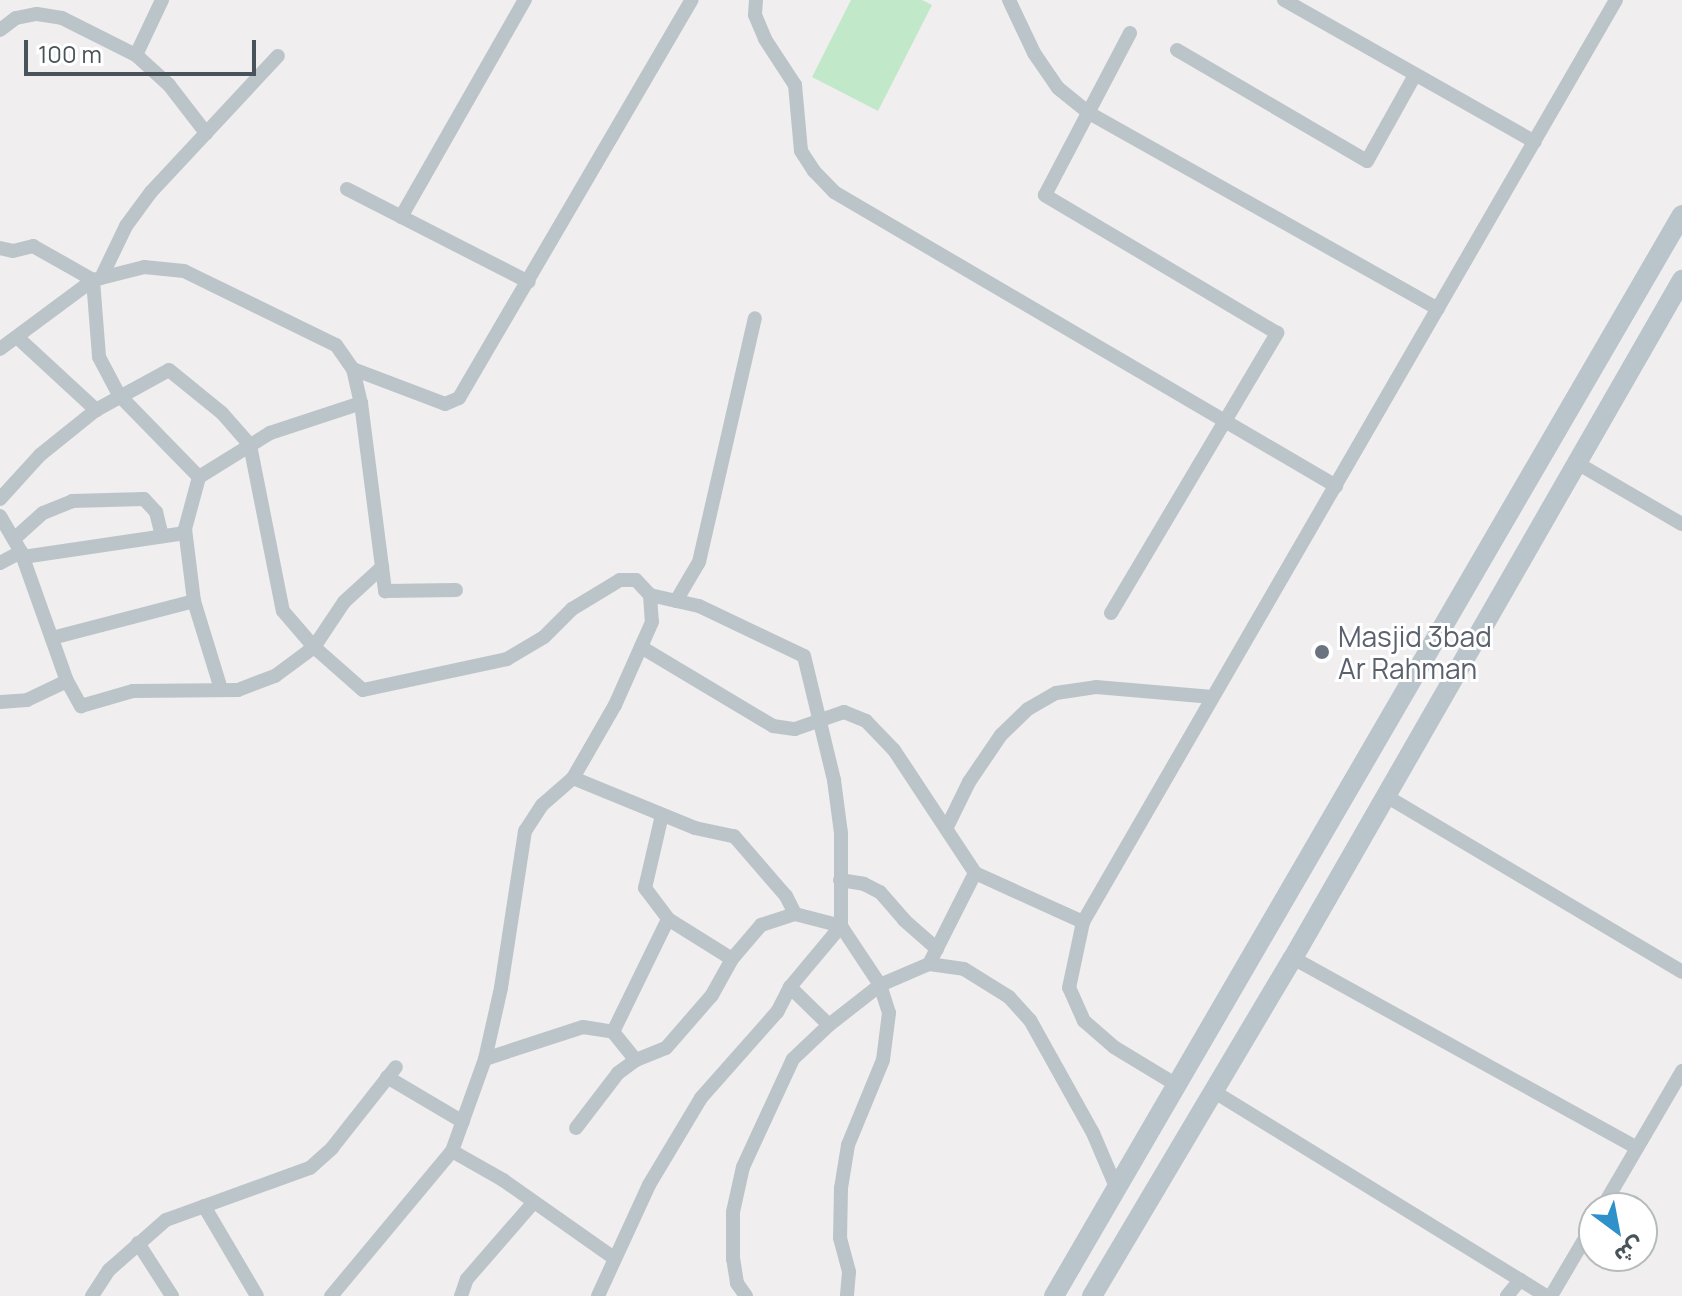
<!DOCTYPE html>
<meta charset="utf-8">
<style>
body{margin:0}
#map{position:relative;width:1682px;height:1296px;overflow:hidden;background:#f0eeef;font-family:Manrope,"Noto Sans Arabic",sans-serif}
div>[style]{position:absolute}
.green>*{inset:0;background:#c1e9c9}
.street>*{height:14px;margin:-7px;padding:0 7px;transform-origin:7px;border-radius:7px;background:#bbc5c9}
.secondary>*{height:20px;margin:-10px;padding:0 10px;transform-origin:10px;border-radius:10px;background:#b9c5cb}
.dots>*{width:22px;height:22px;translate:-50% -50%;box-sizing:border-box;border:4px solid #fff;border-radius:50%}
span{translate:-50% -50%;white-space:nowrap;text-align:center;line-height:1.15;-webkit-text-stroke:6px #fff;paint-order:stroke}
.worship-label{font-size:28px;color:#5b616d}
.left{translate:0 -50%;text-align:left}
.north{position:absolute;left:1578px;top:1192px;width:80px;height:80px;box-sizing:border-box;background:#fff;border:2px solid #b6bbbd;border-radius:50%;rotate:148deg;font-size:22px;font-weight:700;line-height:32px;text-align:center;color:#485459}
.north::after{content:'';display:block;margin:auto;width:28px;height:36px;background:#2f91ca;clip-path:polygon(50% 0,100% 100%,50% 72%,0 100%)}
.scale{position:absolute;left:24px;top:40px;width:232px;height:36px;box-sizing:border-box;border:4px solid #485459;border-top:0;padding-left:10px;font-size:24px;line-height:28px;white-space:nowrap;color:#485459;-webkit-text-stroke:6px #fff;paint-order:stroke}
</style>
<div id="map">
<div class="green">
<div style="clip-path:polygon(851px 0,922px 0,932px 5px,878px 111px,812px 77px)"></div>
</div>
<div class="street">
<div style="left:756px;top:0;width:15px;rotate:94deg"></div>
<div style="left:755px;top:15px;width:26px;rotate:67deg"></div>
<div style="left:765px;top:39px;width:55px;rotate:56.9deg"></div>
<div style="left:795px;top:85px;width:66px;rotate:84.8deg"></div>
<div style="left:801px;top:151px;width:24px;rotate:57deg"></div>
<div style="left:814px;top:171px;width:29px;rotate:46deg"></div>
<div style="left:834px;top:192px;width:582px;rotate:30.36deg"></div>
<div style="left:1009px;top:0;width:59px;rotate:64.7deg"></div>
<div style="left:1034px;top:53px;width:42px;rotate:55.6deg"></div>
<div style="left:1058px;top:88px;width:40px;rotate:39deg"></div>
<div style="left:1089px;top:113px;width:400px;rotate:29.3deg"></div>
<div style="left:1284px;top:0;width:288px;rotate:29.5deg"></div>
<div style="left:0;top:30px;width:20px;rotate:-37deg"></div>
<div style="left:16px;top:18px;width:21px;rotate:-11deg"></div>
<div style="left:37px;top:14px;width:25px;rotate:9deg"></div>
<div style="left:62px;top:18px;width:83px;rotate:26.6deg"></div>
<div style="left:136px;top:55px;width:45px;rotate:42.3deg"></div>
<div style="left:169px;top:85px;width:61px;rotate:52.4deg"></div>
<div style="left:1177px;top:50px;width:220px;rotate:30.3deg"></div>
<div style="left:1367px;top:161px;width:98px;rotate:-60.8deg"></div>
<div style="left:136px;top:55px;width:61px;rotate:-64.7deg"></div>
<div style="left:347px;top:189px;width:204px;rotate:27.1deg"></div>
<div style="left:401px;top:217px;width:250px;rotate:-60.3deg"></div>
<div style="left:0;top:248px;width:13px;rotate:13deg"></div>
<div style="left:13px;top:251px;width:21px;rotate:-14deg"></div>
<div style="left:33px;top:246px;width:69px;rotate:29.5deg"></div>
<div style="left:101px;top:278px;width:58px;rotate:-64.3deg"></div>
<div style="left:126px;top:226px;width:42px;rotate:-53.7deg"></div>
<div style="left:151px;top:192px;width:186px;rotate:-47deg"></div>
<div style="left:93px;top:280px;width:77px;rotate:85.5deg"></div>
<div style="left:99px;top:357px;width:43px;rotate:62.2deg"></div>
<div style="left:119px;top:395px;width:115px;rotate:45.7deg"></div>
<div style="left:17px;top:337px;width:108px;rotate:42.7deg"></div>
<div style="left:0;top:349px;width:116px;rotate:-36.6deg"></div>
<div style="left:93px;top:280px;width:53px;rotate:-14.3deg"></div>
<div style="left:144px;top:267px;width:40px;rotate:5.7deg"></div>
<div style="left:184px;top:271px;width:169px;rotate:26deg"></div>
<div style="left:336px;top:345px;width:29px;rotate:55deg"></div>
<div style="left:353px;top:369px;width:35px;rotate:77deg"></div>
<div style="left:361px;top:403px;width:190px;rotate:82.7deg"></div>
<div style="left:385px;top:591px;width:71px;rotate:-0.8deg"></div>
<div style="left:353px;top:369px;width:98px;rotate:20.8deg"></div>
<div style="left:445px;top:404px;width:15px;rotate:-23deg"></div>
<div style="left:459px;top:398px;width:461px;rotate:-59.7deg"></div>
<div style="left:1577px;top:463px;width:121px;rotate:30.2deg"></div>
<div style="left:0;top:499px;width:59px;rotate:-47.7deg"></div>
<div style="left:40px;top:455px;width:72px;rotate:-38.8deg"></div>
<div style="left:96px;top:410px;width:83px;rotate:-28.7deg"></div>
<div style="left:169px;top:370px;width:68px;rotate:39.1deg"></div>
<div style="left:222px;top:413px;width:43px;rotate:48.8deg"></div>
<div style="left:250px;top:445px;width:169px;rotate:78.8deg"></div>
<div style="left:283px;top:611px;width:48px;rotate:49.3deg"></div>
<div style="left:314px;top:647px;width:65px;rotate:41.3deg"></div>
<div style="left:363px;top:690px;width:147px;rotate:-12.1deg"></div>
<div style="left:507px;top:659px;width:43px;rotate:-30.7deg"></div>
<div style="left:544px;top:637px;width:40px;rotate:-45deg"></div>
<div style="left:572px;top:609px;width:56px;rotate:-31.1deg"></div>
<div style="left:620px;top:580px;width:16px"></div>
<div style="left:636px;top:580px;width:21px;rotate:47deg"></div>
<div style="left:650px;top:595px;width:27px;rotate:86deg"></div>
<div style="left:652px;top:622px;width:91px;rotate:114deg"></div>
<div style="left:615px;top:705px;width:84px;rotate:119.9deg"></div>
<div style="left:573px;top:778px;width:41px;rotate:138.9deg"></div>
<div style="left:542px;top:805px;width:31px;rotate:123deg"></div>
<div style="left:525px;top:831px;width:159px;rotate:98.7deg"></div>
<div style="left:501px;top:988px;width:73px;rotate:102.7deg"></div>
<div style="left:485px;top:1059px;width:98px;rotate:109.7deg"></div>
<div style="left:452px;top:1151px;width:189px;rotate:129.8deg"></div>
<div style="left:0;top:516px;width:42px;rotate:59.7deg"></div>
<div style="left:21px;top:552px;width:137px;rotate:70.4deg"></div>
<div style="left:67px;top:681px;width:29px;rotate:61deg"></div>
<div style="left:81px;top:706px;width:54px;rotate:-16.1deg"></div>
<div style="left:133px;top:691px;width:105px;rotate:-0.5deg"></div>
<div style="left:238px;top:690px;width:40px;rotate:-21deg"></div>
<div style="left:275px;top:676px;width:49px;rotate:-36.6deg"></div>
<div style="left:314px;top:647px;width:54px;rotate:-56.3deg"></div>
<div style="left:344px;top:602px;width:52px;rotate:-42.6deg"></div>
<div style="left:14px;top:539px;width:39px;rotate:-42deg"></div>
<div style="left:43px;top:513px;width:31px;rotate:-22deg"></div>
<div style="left:72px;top:501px;width:72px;rotate:-1.6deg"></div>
<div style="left:144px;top:499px;width:18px;rotate:47deg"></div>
<div style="left:156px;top:512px;width:25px;rotate:76deg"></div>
<div style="left:23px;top:557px;width:164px;rotate:-8.4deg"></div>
<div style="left:0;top:563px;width:24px;rotate:-28deg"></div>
<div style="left:650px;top:595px;width:50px;rotate:12.7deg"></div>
<div style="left:699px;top:606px;width:116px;rotate:25.5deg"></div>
<div style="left:804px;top:656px;width:128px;rotate:76.4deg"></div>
<div style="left:834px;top:780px;width:53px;rotate:82.5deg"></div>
<div style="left:841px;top:833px;width:93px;rotate:90deg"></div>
<div style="left:841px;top:926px;width:71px;rotate:56.5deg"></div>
<div style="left:880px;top:985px;width:29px;rotate:72deg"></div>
<div style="left:889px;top:1013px;width:47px;rotate:97.3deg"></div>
<div style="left:883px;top:1060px;width:92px;rotate:112.4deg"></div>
<div style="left:848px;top:1145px;width:44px;rotate:99.2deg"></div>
<div style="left:841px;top:1188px;width:50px;rotate:91.1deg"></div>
<div style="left:840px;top:1238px;width:35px;rotate:75deg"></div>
<div style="left:849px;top:1272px;width:24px;rotate:95deg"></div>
<div style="left:676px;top:601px;width:45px;rotate:-59.5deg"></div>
<div style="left:699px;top:562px;width:250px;rotate:-77.1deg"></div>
<div style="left:1111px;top:613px;width:326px;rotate:-59.3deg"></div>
<div style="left:1277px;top:333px;width:270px;rotate:-149.3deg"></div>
<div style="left:1045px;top:195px;width:183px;rotate:-62.3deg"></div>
<div style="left:52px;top:638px;width:147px;rotate:-14.6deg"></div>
<div style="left:641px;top:647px;width:154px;rotate:30.9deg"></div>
<div style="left:773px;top:726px;width:22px;rotate:8deg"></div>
<div style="left:795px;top:729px;width:52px;rotate:-19.1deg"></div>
<div style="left:844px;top:712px;width:24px;rotate:22deg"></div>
<div style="left:866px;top:721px;width:40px;rotate:46deg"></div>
<div style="left:894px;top:750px;width:147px;rotate:56.6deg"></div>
<div style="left:975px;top:873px;width:102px;rotate:116.8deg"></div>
<div style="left:221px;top:689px;width:92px;rotate:-107.1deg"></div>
<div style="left:194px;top:601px;width:73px;rotate:-97.1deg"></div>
<div style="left:185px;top:529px;width:54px;rotate:-74.9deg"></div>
<div style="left:199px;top:477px;width:84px;rotate:-31.8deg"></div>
<div style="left:270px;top:433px;width:96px;rotate:-18.2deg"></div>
<div style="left:0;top:702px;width:27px;rotate:-4deg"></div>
<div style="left:27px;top:700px;width:44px;rotate:-25.4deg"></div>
<div style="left:573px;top:778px;width:132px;rotate:22.3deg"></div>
<div style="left:695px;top:828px;width:40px;rotate:12deg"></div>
<div style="left:734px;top:836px;width:79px;rotate:49.1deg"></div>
<div style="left:786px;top:896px;width:20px;rotate:63deg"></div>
<div style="left:1386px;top:796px;width:344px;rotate:30.7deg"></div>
<div style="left:662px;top:815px;width:75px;rotate:103.1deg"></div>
<div style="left:645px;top:888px;width:39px;rotate:53deg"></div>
<div style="left:668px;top:919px;width:75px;rotate:32deg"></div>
<div style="left:947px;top:827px;width:50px;rotate:-63.9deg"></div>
<div style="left:969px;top:782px;width:57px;rotate:-55.8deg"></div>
<div style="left:1001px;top:735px;width:37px;rotate:-44deg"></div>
<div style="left:1028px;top:709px;width:32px;rotate:-30deg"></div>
<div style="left:1056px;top:693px;width:40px;rotate:-8.5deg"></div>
<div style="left:1096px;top:687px;width:117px;rotate:4.9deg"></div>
<div style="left:975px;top:873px;width:119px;rotate:24.4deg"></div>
<div style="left:840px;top:880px;width:24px;rotate:9deg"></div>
<div style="left:864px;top:884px;width:18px;rotate:27deg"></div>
<div style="left:880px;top:892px;width:37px;rotate:49deg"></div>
<div style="left:904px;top:920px;width:44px;rotate:41.3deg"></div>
<div style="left:1293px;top:958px;width:393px;rotate:28.9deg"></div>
<div style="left:790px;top:987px;width:54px;rotate:44.3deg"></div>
<div style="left:613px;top:1032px;width:126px;rotate:-64deg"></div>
<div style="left:485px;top:1059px;width:103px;rotate:-18.1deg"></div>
<div style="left:583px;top:1027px;width:30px;rotate:9deg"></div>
<div style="left:613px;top:1032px;width:36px;rotate:51deg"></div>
<div style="left:387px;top:1077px;width:88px;rotate:30.6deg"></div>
<div style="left:1175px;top:1084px;width:71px;rotate:-148.8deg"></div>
<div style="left:1114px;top:1047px;width:40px;rotate:-139deg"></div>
<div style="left:1084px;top:1021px;width:36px;rotate:-114deg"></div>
<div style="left:1069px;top:988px;width:67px;rotate:-78deg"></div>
<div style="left:1083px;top:922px;width:1065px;rotate:-59.97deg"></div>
<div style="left:1213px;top:1091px;width:391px;rotate:31.6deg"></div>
<div style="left:576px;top:1128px;width:69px;rotate:-52.6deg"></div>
<div style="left:618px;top:1073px;width:22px;rotate:-36deg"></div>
<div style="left:636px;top:1060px;width:32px;rotate:-22deg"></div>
<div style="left:666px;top:1048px;width:70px;rotate:-49deg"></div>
<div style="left:712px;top:995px;width:41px;rotate:-60.9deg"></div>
<div style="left:732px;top:959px;width:45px;rotate:-49.5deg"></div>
<div style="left:761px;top:925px;width:36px;rotate:-18deg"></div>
<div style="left:795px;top:914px;width:48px;rotate:14.6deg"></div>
<div style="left:841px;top:926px;width:80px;rotate:129.9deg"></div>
<div style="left:790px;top:987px;width:28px;rotate:117deg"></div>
<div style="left:777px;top:1012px;width:115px;rotate:131.5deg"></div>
<div style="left:701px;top:1098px;width:101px;rotate:120.9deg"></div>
<div style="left:649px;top:1185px;width:122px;rotate:114.7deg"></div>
<div style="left:452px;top:1151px;width:59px;rotate:29.6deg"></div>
<div style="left:503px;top:1180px;width:136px;rotate:35.1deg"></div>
<div style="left:204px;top:1206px;width:104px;rotate:59.5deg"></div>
<div style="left:1602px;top:1208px;width:159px;rotate:-59.7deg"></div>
<div style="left:138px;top:1243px;width:63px;rotate:57.3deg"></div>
<div style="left:92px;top:1296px;width:31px;rotate:-57deg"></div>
<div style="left:109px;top:1270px;width:76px;rotate:-41.3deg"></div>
<div style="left:166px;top:1220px;width:153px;rotate:-19.9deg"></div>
<div style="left:310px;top:1168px;width:30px;rotate:-42deg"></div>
<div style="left:332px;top:1148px;width:103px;rotate:-51.7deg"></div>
<div style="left:461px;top:1296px;width:18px;rotate:-71deg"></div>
<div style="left:467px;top:1279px;width:102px;rotate:-49deg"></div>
<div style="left:746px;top:1296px;width:16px;rotate:-125deg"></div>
<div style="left:737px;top:1283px;width:24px;rotate:-99deg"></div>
<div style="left:733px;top:1259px;width:47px;rotate:-90deg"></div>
<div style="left:733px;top:1212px;width:46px;rotate:-77.5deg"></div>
<div style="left:743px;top:1167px;width:119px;rotate:-65.2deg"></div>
<div style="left:793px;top:1059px;width:50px;rotate:-43.4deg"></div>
<div style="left:829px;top:1025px;width:65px;rotate:-38.1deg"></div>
<div style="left:880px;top:985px;width:53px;rotate:-23.2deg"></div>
<div style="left:929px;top:964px;width:35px;rotate:8deg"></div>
<div style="left:964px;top:969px;width:53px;rotate:31.9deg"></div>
<div style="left:1009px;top:997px;width:31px;rotate:48deg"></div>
<div style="left:1030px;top:1020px;width:129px;rotate:60.9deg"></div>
<div style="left:1093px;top:1133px;width:59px;rotate:66.9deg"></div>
<div style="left:1507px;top:1296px;width:21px;rotate:-51deg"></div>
<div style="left:1551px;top:1296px;width:85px;rotate:-59.5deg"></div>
</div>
<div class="secondary">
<div style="left:1054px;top:1296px;width:1250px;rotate:-59.85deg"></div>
<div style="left:1092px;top:1296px;width:393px;rotate:-59.3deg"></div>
<div style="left:1293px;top:958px;width:782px;rotate:-60.16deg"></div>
</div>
<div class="dots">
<div style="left:1322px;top:652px;background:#6b7280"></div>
</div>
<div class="worship-label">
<span class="left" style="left:1338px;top:652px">Masjid 3bad<br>Ar Rahman</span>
</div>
<div class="north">ش</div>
<div class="scale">100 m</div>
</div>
